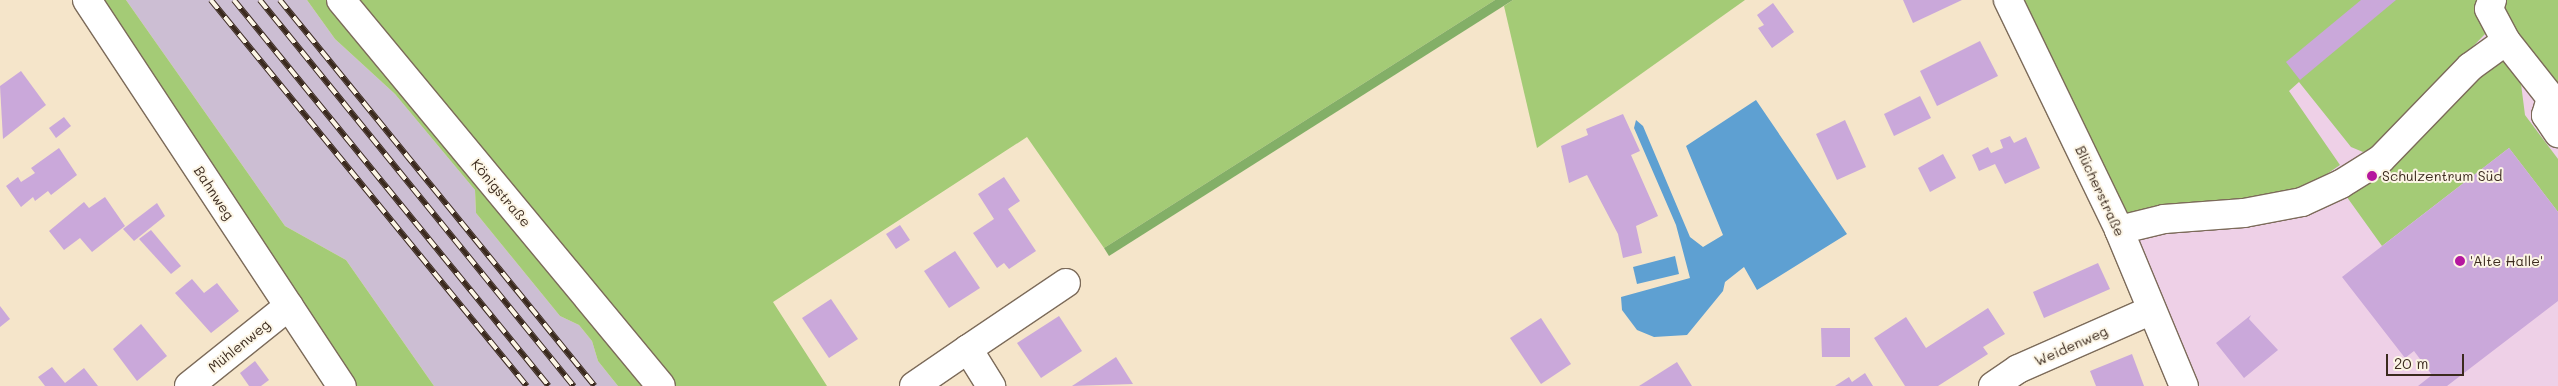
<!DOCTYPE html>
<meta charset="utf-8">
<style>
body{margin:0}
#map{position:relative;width:2558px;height:386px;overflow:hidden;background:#f5e5ca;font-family:Mali,sans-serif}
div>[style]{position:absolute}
.built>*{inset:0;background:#eed0e7}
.industrial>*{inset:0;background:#ccbed3}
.green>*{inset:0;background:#a4cb76}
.forest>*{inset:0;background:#83af67}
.water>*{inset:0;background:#5ea0d2}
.building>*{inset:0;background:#caa8da}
.roads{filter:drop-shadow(1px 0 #7c6b5a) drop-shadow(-1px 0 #7c6b5a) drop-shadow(0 1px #7c6b5a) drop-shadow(0 -1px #7c6b5a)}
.minor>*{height:28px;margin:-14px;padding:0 14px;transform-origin:14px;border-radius:14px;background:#fff}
.rail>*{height:5.5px;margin-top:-2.75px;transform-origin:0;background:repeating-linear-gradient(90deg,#fcf5e5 0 11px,#3b2a1e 0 22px);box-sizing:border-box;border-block:1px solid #3b2a1e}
.dots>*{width:14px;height:14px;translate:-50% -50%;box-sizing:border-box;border:2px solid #fcf5e5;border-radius:50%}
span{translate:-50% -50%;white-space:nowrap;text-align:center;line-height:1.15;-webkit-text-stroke:4px #fcf5e5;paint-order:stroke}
.poi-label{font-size:14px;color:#3b2a1e}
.left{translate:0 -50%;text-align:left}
.street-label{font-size:14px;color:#3b2a1e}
.scale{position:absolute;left:2386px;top:354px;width:78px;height:22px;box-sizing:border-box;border:2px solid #3b2a1e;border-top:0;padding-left:6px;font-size:15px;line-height:18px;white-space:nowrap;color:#3b2a1e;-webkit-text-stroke:4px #fcf5e5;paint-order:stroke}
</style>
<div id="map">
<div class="built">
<div style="clip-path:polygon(2398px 0,2558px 0,2558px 386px,2196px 386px,2130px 222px)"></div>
</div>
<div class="industrial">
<div style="clip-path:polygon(126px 0,307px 0,335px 39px,395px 94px,475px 190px,476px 213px,560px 316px,579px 325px,592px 341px,598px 361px,618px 386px,434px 386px,346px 260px,285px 226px)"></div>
</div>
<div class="green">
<div style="clip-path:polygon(103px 0,126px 0,285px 226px,346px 260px,434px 386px,356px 386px)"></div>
<div style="clip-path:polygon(307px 0,1495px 0,1104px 248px,1027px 137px,773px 302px,827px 386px,618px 386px,598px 361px,592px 341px,579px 325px,560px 316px,476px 213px,475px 190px,395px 94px,335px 39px)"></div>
<div style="clip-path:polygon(1513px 0,1745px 0,1537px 148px,1504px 6px)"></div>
<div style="clip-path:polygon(2023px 0,2482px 0,2487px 32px,2375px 147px,2363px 152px,2351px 147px,2299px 82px,2289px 91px,2340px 165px,2299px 193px,2130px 222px)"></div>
<div style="clip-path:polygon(2501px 0,2558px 0,2558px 88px,2510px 38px)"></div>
<div style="clip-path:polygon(2502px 56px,2520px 76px,2525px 115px,2558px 159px,2558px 212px,2509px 148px,2382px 246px,2344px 193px)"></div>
</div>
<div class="forest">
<div style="clip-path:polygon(1495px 0,1513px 0,1109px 256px,1104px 248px)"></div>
</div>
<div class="water">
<div style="clip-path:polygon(1756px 100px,1847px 234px,1757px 290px,1744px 267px,1725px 282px,1723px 291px,1687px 335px,1654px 337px,1637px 330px,1622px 310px,1621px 297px,1690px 278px,1676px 225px,1634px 128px,1636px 120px,1643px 126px,1690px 237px,1703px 247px,1723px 235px,1686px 146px)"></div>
<div style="clip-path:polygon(1675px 256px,1679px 274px,1637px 284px,1633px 267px)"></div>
</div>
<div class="building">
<div style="clip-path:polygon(1903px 0,1962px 0,1913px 23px)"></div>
<div style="clip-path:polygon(2361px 0,2396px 0,2300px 80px,2286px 62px)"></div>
<div style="clip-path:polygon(1773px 3px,1794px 32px,1772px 48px,1758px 28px,1764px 25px,1757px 15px)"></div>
<div style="clip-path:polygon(1980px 41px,1998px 76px,1937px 106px,1920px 71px)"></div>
<div style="clip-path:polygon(21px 71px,46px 105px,3px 139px,0 86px)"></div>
<div style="clip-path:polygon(1920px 96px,1931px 118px,1894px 136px,1884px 114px)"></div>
<div style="clip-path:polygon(1623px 114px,1640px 151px,1631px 155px,1658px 216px,1636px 226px,1642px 253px,1623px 258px,1618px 234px,1587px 175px,1569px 183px,1561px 146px,1588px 135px,1586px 129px)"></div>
<div style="clip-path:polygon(64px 117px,71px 126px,56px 138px,49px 128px)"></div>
<div style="clip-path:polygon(1845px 120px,1866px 167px,1837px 180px,1816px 134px)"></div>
<div style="clip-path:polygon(2010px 136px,2014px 143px,2026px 137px,2040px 168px,2005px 184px,1995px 164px,1979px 171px,1972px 155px,1988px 147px,1991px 153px,2003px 148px,2000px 140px)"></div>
<div style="clip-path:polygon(59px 148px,77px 175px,51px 195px,48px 191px,35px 201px,33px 197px,21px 207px,6px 186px,18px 177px,21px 182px,35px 173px,31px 168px)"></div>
<div style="clip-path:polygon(2509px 148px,2558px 212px,2558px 301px,2447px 386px,2418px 386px,2432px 375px,2414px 351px,2405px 358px,2342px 277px)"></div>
<div style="clip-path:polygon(1943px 154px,1956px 178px,1930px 192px,1918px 168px)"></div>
<div style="clip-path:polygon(1004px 177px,1020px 201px,1008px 209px,1036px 251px,1009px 269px,1004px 263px,997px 268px,973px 233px,994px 219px,978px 194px)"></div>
<div style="clip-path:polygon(105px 197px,125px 226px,92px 252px,80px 238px,64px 250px,49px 231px,84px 202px,89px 208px)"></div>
<div style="clip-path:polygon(157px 203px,165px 216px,134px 241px,123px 229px)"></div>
<div style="clip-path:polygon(900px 225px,910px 240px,896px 249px,886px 234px)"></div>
<div style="clip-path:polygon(151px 230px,181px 266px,171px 274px,139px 239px)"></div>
<div style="clip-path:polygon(955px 251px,980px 288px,949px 308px,924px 271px)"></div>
<div style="clip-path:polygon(2098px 263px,2110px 289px,2044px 318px,2033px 292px)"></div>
<div style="clip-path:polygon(192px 279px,204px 293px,217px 283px,239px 311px,211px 333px,175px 293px)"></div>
<div style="clip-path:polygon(831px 299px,858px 339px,829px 358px,802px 318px)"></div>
<div style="clip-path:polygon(0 306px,10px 319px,0 327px)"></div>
<div style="clip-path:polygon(1988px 308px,2005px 334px,1983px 347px,1988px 354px,1938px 386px,1905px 386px,1874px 338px,1906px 317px,1926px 348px)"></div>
<div style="clip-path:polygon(2251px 315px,2249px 319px,2278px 350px,2244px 378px,2216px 343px)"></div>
<div style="clip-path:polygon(1059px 316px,1082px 351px,1041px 378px,1017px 343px)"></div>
<div style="clip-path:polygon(1541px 318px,1571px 364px,1541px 384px,1510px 338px)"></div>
<div style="clip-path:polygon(141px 324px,167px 356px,137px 381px,113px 349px)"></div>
<div style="clip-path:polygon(1821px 328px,1850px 328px,1850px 357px,1822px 357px)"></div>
<div style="clip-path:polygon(2132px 354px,2144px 386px,2096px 386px,2090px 371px)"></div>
<div style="clip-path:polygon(1116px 357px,1133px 384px,1072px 386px)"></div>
<div style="clip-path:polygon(255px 361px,269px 380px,261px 386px,249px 386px,240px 373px)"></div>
<div style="clip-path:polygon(1677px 362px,1692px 386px,1639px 386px)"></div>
<div style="clip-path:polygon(52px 367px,65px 383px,84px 368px,98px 386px,45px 386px,38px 377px)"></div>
<div style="clip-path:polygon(1865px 373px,1873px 386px,1835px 386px,1849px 377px,1852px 382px)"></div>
</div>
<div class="roads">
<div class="minor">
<div style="left:87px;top:0;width:463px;rotate:56.6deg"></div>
<div style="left:341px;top:0;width:501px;rotate:50.34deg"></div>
<div style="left:2008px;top:0;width:255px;rotate:64.2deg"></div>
<div style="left:2119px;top:230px;width:169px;rotate:67.4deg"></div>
<div style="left:2492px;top:0;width:9px;rotate:108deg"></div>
<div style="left:2489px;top:9px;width:36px;rotate:62deg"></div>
<div style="left:2506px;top:41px;width:73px;rotate:51.7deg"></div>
<div style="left:2551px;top:98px;width:7px;rotate:8deg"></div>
<div style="left:2551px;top:98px;width:18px;rotate:106deg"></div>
<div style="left:2546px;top:115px;width:22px;rotate:56deg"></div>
<div style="left:2119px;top:230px;width:46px;rotate:-13.7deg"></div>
<div style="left:2164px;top:219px;width:80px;rotate:-4.3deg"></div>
<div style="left:2244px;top:213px;width:59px;rotate:-10.7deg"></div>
<div style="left:2302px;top:202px;width:43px;rotate:-24.8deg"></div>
<div style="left:2341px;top:184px;width:47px;rotate:-32deg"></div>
<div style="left:2381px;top:159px;width:128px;rotate:-45.9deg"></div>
<div style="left:2470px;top:67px;width:44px;rotate:-35.8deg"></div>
<div style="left:968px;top:349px;width:118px;rotate:-34deg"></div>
<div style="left:189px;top:386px;width:128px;rotate:-38.7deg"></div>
<div style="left:914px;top:386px;width:65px;rotate:-34.4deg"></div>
<div style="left:968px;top:349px;width:44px;rotate:58.1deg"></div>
<div style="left:1993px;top:386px;width:30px;rotate:-34deg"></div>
<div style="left:2018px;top:369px;width:146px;rotate:-23.8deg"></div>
</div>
</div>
<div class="rail">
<div style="left:211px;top:0;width:499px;rotate:50.7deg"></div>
<div style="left:234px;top:0;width:498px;rotate:50.8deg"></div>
<div style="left:260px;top:0;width:498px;rotate:50.9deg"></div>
<div style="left:280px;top:0;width:498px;rotate:50.8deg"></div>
</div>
<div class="dots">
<div style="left:2372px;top:176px;background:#b5179e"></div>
<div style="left:2460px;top:261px;background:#b5179e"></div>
</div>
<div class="poi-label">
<span class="left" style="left:2382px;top:176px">Schulzentrum Süd</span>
<span class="left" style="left:2470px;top:261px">'Alte Halle'</span>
</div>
<div class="street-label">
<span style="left:2100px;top:191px;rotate:65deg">Blücherstraße</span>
<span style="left:214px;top:193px;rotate:57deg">Bahnweg</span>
<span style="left:501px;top:193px;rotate:50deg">Königstraße</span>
<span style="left:239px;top:346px;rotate:-39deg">Mühlenweg</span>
<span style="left:2071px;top:346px;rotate:-24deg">Weidenweg</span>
</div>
<div class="scale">20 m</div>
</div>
